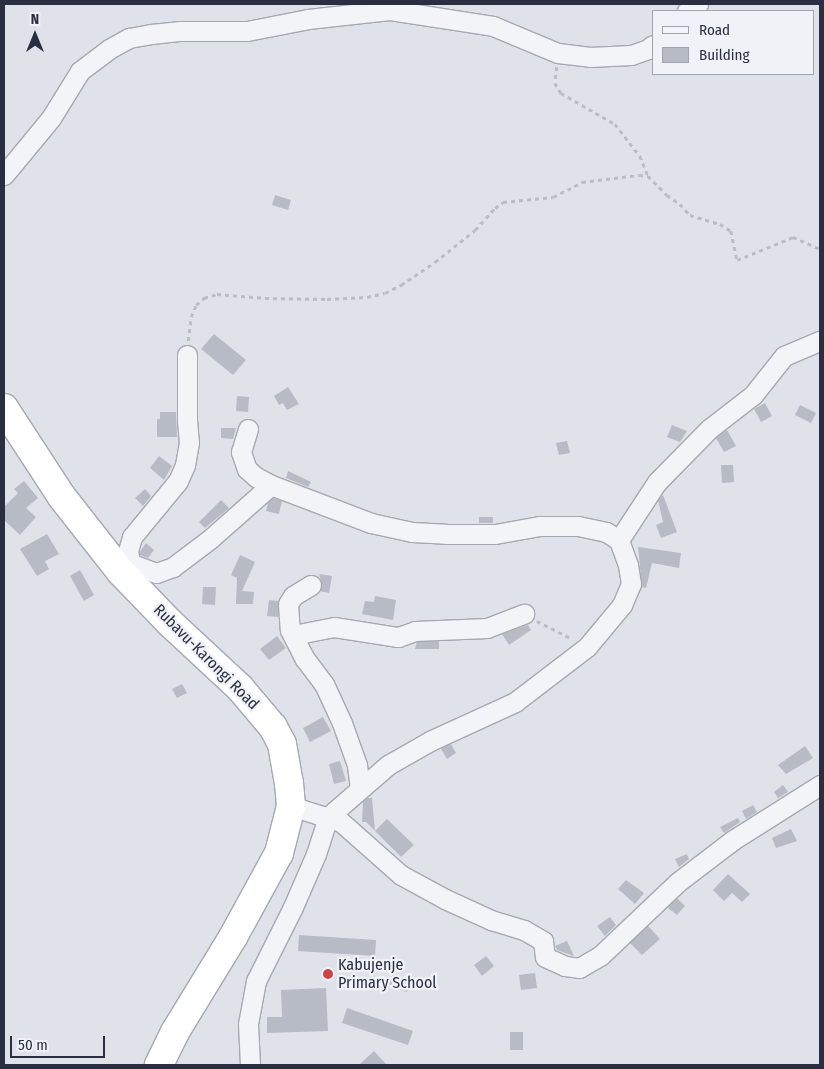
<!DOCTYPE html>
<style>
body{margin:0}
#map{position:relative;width:824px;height:1069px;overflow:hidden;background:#e0e2e9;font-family:"Fira Sans Condensed",sans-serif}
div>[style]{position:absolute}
.building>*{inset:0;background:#b7bbc6}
.path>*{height:2.5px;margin-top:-1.25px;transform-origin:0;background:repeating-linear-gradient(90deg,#babdc4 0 4px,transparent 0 8px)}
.roads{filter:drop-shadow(1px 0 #a5a8b3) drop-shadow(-1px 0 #a5a8b3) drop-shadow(0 1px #a5a8b3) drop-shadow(0 -1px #a5a8b3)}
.minor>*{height:19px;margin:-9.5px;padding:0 9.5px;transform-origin:9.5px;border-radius:9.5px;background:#f3f4f7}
.highway>*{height:28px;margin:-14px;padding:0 14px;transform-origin:14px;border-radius:14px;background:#fff}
.dots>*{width:14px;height:14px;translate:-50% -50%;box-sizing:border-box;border:2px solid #f0f2f7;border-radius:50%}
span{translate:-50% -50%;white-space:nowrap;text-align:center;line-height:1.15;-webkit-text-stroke:4.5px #f0f2f7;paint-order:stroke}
.street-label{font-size:16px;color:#292e41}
.poi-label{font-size:16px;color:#292e41}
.left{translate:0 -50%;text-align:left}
.frame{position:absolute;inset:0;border:5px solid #292e41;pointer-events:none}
.legend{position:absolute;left:652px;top:10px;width:162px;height:65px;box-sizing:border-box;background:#f0f2f7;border:1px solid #a0a4ae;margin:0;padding:6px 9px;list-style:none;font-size:15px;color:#292e41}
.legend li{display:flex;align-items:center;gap:10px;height:25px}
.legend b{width:25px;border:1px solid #a0a4ae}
.north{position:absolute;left:10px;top:10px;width:50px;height:50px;-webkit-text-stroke:4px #f0f2f7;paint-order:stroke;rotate:0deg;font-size:14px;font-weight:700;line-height:20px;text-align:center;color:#292e41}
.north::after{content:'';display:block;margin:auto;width:18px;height:22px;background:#292e41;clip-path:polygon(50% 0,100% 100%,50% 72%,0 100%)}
.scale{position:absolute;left:10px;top:1036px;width:95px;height:22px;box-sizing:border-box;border:2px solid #292e41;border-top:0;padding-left:6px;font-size:15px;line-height:18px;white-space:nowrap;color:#292e41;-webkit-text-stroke:4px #f0f2f7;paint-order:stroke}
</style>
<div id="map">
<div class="building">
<div style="clip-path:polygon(275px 195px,291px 200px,288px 210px,272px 205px)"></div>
<div style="clip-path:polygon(214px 334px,246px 360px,233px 375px,201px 349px)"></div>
<div style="clip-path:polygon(288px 387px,299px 404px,287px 410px,283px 403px,279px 405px,274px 396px)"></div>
<div style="clip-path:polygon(237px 396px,249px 397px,248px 412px,236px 411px)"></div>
<div style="clip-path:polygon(765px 403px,772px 416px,761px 422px,754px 409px)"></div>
<div style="clip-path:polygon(800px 405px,816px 413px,811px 423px,795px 415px)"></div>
<div style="clip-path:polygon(160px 412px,176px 412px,177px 437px,157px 437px,157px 419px,160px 419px)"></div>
<div style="clip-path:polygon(672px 425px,687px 431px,680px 442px,667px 437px)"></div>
<div style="clip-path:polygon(221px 428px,236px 428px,233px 439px,221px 438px)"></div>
<div style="clip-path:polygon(727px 430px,736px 446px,724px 452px,716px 438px)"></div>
<div style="clip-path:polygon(567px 441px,570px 453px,559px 455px,556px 443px)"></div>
<div style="clip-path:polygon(159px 456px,172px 466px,164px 480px,150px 468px)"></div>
<div style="clip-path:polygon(721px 465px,733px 465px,734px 482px,722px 483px)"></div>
<div style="clip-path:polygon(288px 471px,311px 482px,308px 487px,286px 478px)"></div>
<div style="clip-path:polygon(24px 481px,38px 498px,26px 508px,36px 517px,20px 535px,4px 520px,4px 507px,18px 493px,14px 489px)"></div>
<div style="clip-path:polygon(145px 489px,151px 496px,143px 506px,135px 498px)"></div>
<div style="clip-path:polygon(663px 495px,677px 532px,661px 538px,656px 525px,663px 522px,658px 500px)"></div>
<div style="clip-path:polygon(273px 498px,282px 501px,279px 514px,266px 511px,268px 503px)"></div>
<div style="clip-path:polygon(221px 500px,229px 508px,205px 528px,199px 522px)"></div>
<div style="clip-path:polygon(479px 517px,493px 517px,493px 523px,479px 523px)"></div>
<div style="clip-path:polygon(47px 534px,59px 554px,45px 561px,49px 569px,37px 576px,20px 549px)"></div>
<div style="clip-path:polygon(146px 543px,154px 550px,148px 558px,140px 555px,140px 552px)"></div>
<div style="clip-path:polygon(638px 547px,681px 553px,679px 568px,652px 563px,646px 588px,642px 587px)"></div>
<div style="clip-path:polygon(240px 555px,255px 562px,242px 591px,254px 592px,253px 604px,236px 604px,237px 578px,231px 575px)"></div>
<div style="clip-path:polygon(80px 570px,94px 595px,84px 601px,70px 576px)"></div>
<div style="clip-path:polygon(319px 574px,332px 576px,329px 593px,320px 591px,322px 584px)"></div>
<div style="clip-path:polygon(203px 587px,216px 587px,215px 605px,202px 604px)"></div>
<div style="clip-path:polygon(375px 596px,396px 600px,393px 620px,362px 614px,365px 601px,374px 602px)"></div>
<div style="clip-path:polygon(269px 600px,278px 601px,278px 617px,267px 616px)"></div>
<div style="clip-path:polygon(528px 625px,531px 630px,509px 645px,502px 634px)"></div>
<div style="clip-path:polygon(277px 636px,286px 648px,269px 660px,260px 649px)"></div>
<div style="clip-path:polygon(439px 641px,439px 649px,415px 649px,417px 642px)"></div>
<div style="clip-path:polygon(182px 684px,187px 693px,177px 698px,172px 689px)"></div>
<div style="clip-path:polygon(323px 717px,331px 731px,310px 742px,303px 728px)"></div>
<div style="clip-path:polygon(451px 744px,456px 753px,447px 759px,441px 749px)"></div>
<div style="clip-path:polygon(805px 746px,813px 758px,786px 774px,778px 765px)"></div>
<div style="clip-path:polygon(340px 761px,346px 781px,334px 784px,329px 764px)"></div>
<div style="clip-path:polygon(783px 785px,788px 792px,778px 798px,774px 792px)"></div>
<div style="clip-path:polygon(367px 798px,372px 798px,375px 831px,387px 819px,414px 845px,401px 857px,366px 822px,362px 822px,363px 802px)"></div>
<div style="clip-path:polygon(753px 805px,757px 812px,746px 819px,742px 811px)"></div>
<div style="clip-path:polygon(738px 818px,740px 822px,724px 833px,720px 827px)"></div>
<div style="clip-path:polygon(791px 829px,797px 841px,776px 848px,772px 838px)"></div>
<div style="clip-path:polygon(687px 854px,689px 859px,679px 867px,675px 859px)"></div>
<div style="clip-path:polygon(728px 874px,750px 894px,742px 902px,732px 893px,724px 901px,713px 890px)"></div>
<div style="clip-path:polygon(626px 880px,644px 893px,635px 904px,618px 889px)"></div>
<div style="clip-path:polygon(677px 898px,685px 906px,677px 915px,668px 908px)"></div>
<div style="clip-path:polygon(610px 917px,616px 925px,605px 936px,597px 926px)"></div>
<div style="clip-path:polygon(648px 926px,660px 939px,642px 955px,630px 943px)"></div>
<div style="clip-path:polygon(299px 935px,376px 940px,375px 956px,298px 951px)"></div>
<div style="clip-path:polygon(567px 941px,574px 956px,557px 950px,555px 946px)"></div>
<div style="clip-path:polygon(486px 956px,494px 966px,482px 976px,474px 965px)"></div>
<div style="clip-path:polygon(535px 973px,537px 988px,521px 990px,519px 975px)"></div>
<div style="clip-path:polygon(392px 975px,411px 982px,407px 992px,388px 984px)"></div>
<div style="clip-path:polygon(326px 988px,328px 1031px,267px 1033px,267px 1017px,282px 1017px,281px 990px)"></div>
<div style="clip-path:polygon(347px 1008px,413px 1031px,408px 1045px,342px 1023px)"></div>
<div style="clip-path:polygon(510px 1032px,523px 1032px,523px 1050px,510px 1050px)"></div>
<div style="clip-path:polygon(374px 1051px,387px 1065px,359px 1065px)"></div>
</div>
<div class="path">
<div style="left:557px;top:67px;width:16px;rotate:97deg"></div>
<div style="left:555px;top:83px;width:12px;rotate:59deg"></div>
<div style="left:561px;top:93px;width:62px;rotate:29.9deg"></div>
<div style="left:615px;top:124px;width:41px;rotate:52deg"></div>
<div style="left:640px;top:156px;width:22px;rotate:68deg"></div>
<div style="left:648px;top:176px;width:27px;rotate:45deg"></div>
<div style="left:667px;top:195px;width:16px;rotate:35deg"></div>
<div style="left:680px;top:204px;width:15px;rotate:48deg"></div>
<div style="left:690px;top:215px;width:31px;rotate:17deg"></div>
<div style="left:720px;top:224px;width:13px;rotate:32deg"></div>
<div style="left:731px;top:231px;width:30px;rotate:78deg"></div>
<div style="left:737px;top:260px;width:61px;rotate:-22.3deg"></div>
<div style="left:793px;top:237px;width:30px;rotate:24deg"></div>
<div style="left:188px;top:341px;width:24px;rotate:-83deg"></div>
<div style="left:191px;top:317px;width:13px;rotate:-67deg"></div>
<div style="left:196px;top:305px;width:11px;rotate:-41deg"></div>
<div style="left:204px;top:298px;width:14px;rotate:-17deg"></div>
<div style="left:217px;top:294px;width:48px;rotate:4.8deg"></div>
<div style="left:265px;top:298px;width:62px;rotate:0.9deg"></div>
<div style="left:327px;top:299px;width:40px;rotate:-2.9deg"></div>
<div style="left:367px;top:297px;width:18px;rotate:-13deg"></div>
<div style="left:385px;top:293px;width:18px;rotate:-27deg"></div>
<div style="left:401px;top:285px;width:41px;rotate:-34.1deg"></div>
<div style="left:435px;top:262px;width:51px;rotate:-38.7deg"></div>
<div style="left:475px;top:230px;width:30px;rotate:-48deg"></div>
<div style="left:495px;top:208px;width:10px;rotate:-37deg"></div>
<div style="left:503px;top:202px;width:50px;rotate:-5.7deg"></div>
<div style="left:553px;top:197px;width:33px;rotate:-27deg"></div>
<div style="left:582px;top:182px;width:57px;rotate:-7deg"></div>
<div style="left:639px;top:175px;width:9px;rotate:6deg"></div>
<div style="left:537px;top:621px;width:39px;rotate:27deg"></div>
</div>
<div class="roads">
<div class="minor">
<div style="left:687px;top:11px;width:13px;rotate:-32deg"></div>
<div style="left:4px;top:175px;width:74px;rotate:-50.5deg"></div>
<div style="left:51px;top:118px;width:55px;rotate:-58.3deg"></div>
<div style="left:80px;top:71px;width:36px;rotate:-37deg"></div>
<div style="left:109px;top:49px;width:23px;rotate:-29deg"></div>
<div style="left:129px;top:38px;width:22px;rotate:-10deg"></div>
<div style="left:151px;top:34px;width:28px;rotate:-6deg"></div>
<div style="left:179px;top:31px;width:68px"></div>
<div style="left:247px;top:31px;width:62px;rotate:-11.1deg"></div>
<div style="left:308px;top:19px;width:82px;rotate:-6.3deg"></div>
<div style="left:390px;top:10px;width:104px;rotate:8.8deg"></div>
<div style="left:493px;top:26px;width:70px;rotate:22.6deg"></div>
<div style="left:558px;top:53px;width:32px;rotate:7deg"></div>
<div style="left:590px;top:57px;width:41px;rotate:-2.8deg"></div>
<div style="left:631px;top:55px;width:18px;rotate:-19deg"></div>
<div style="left:648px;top:49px;width:6px;rotate:-39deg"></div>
<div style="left:248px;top:429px;width:24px;rotate:107deg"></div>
<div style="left:241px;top:452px;width:18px;rotate:71deg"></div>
<div style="left:247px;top:469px;width:12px;rotate:42deg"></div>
<div style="left:256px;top:477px;width:17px;rotate:28deg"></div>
<div style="left:271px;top:485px;width:107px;rotate:20.8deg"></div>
<div style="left:371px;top:523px;width:42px;rotate:12.4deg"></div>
<div style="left:412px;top:532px;width:34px;rotate:3deg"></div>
<div style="left:446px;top:534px;width:49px"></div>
<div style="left:495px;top:534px;width:46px;rotate:-10.1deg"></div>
<div style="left:540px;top:526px;width:38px"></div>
<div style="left:578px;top:526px;width:29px;rotate:12deg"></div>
<div style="left:606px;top:532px;width:15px;rotate:32deg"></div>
<div style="left:130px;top:563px;width:12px;rotate:-99deg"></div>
<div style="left:128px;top:551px;width:15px;rotate:-74deg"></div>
<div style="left:132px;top:537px;width:72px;rotate:-50.6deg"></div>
<div style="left:178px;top:481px;width:17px;rotate:-66deg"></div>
<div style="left:185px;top:465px;width:22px;rotate:-80deg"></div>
<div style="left:189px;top:443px;width:22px;rotate:-95deg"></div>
<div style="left:187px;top:421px;width:66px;rotate:-90deg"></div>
<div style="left:121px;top:571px;width:12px;rotate:-42deg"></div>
<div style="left:130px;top:563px;width:28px;rotate:21deg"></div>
<div style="left:156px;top:573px;width:18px;rotate:-19deg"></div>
<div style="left:173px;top:567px;width:46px;rotate:-37.1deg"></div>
<div style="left:210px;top:539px;width:81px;rotate:-41.5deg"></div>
<div style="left:311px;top:585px;width:21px;rotate:149deg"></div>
<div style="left:293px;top:596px;width:9px;rotate:122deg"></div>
<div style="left:288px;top:604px;width:26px;rotate:86deg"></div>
<div style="left:290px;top:630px;width:33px;rotate:63deg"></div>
<div style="left:305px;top:659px;width:31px;rotate:53deg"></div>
<div style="left:324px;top:684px;width:43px;rotate:65.2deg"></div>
<div style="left:342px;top:723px;width:45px;rotate:70.3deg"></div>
<div style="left:357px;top:765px;width:23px;rotate:83deg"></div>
<div style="left:293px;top:635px;width:42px;rotate:-11deg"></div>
<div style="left:334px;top:627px;width:65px;rotate:8.9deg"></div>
<div style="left:398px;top:637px;width:18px;rotate:-19deg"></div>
<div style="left:415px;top:631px;width:72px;rotate:-2.4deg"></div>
<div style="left:487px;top:628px;width:40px;rotate:-21deg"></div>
<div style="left:291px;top:806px;width:52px;rotate:17.7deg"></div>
<div style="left:341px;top:822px;width:80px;rotate:41.5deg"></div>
<div style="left:401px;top:875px;width:50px;rotate:28.6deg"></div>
<div style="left:445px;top:899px;width:51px;rotate:24.5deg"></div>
<div style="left:491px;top:920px;width:34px;rotate:17deg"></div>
<div style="left:524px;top:930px;width:22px;rotate:30deg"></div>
<div style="left:543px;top:941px;width:16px;rotate:83deg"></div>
<div style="left:545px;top:957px;width:22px;rotate:24deg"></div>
<div style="left:565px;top:966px;width:14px;rotate:8deg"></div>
<div style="left:579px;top:968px;width:24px;rotate:-30deg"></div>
<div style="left:600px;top:956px;width:108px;rotate:-43.5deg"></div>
<div style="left:678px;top:882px;width:69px;rotate:-37.4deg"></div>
<div style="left:733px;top:840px;width:103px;rotate:-32.3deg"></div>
<div style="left:250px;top:1065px;width:41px;rotate:-92.8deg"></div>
<div style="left:248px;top:1024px;width:44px;rotate:-79.5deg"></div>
<div style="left:256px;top:981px;width:83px;rotate:-63.4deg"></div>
<div style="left:293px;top:907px;width:58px;rotate:-66.5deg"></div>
<div style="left:316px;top:854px;width:39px;rotate:-72deg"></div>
<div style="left:328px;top:817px;width:79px;rotate:-40.9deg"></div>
<div style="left:388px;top:765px;width:48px;rotate:-29.7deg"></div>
<div style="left:430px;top:741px;width:94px;rotate:-24.6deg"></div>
<div style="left:515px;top:702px;width:91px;rotate:-37.4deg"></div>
<div style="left:587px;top:647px;width:55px;rotate:-50.2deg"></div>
<div style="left:622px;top:605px;width:23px;rotate:-67deg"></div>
<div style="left:631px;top:584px;width:19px;rotate:-99deg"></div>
<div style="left:628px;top:565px;width:27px;rotate:-110deg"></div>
<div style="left:619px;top:540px;width:69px;rotate:-56.8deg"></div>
<div style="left:657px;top:482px;width:74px;rotate:-45.5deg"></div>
<div style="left:709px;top:429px;width:56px;rotate:-37.7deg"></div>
<div style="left:753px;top:395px;width:50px;rotate:-51.5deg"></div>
<div style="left:784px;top:356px;width:39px;rotate:-23deg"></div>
</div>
<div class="highway">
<div style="left:4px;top:408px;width:106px;rotate:56.9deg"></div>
<div style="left:62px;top:497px;width:94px;rotate:51.9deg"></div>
<div style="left:120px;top:571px;width:71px;rotate:46.1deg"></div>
<div style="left:169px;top:622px;width:97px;rotate:42.9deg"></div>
<div style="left:240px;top:688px;width:51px;rotate:49.8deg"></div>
<div style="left:273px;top:727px;width:19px;rotate:62deg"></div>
<div style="left:282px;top:744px;width:40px;rotate:80deg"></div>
<div style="left:289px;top:783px;width:23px;rotate:85deg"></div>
<div style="left:291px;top:806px;width:49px;rotate:104.3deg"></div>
<div style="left:279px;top:853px;width:96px;rotate:118.7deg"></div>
<div style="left:233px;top:937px;width:111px;rotate:121.4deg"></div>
<div style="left:175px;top:1032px;width:37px;rotate:116deg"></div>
</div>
</div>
<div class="dots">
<div style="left:328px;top:974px;background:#ce4548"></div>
</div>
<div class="street-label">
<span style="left:206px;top:657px;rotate:45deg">Rubavu-Karongi Road</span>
</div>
<div class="poi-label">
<span class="left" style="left:338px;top:974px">Kabujenje<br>Primary School</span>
</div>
<div class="frame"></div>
<ul class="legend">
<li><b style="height:6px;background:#f3f4f7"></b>Road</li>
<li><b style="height:14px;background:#b7bbc6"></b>Building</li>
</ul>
<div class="north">N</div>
<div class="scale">50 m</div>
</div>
